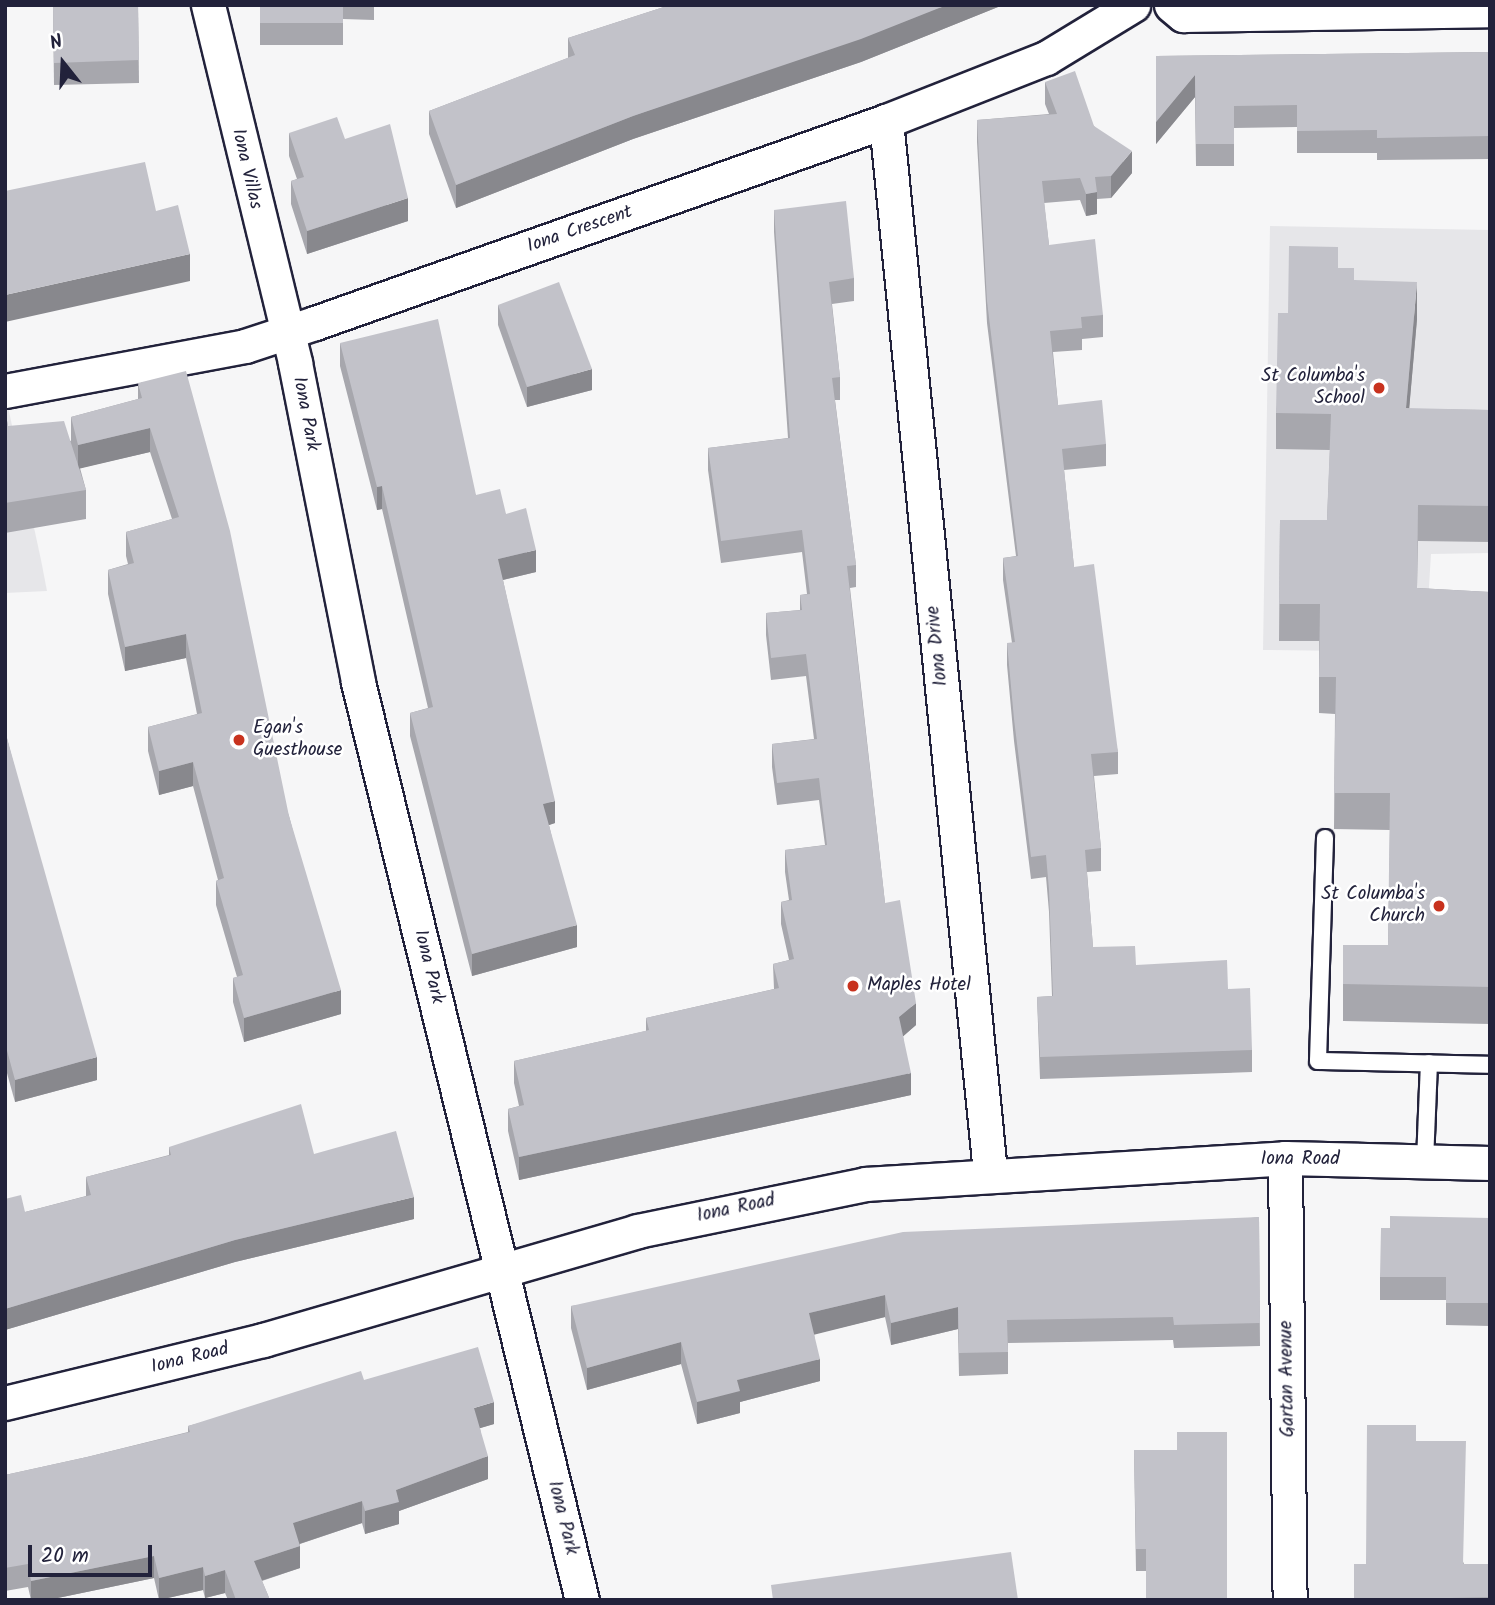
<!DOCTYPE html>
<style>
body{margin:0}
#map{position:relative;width:1495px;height:1605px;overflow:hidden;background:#f6f6f7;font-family:Kalam,sans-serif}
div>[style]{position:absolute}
.built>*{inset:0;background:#e6e6e9}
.roads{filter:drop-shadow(2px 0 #22223b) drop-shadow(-2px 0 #22223b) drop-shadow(0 2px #22223b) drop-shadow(0 -2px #22223b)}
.lane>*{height:16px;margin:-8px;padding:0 8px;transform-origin:8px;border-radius:8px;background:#fff}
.street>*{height:33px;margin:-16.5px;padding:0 16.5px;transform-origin:16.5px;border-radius:16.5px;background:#fff}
.wall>*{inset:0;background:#a7a7ad}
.shaded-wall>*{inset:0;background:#88888d}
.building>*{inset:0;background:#c2c2c9}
.dots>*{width:19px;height:19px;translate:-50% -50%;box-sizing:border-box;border:4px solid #fff;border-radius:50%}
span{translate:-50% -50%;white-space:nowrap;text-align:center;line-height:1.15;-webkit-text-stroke:5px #fff;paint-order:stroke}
.street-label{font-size:19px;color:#22223b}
.poi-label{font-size:19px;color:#22223b}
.right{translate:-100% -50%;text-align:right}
.left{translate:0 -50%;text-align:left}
.frame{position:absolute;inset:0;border:7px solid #22223b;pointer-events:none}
.north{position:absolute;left:28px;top:28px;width:70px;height:70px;-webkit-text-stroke:5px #fff;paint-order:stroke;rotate:342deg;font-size:19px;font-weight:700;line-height:28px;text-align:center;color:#22223b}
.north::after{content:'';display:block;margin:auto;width:24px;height:32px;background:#22223b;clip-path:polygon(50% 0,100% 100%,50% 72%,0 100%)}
.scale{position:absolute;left:28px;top:1545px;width:124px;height:32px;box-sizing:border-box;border:4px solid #22223b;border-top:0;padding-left:9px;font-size:21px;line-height:24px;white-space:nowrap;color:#22223b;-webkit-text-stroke:5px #fff;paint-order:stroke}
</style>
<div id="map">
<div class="built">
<div style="clip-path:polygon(1270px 226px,1490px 230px,1490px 553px,1431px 554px,1425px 652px,1263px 650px)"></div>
<div style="clip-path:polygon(5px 393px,41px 560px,47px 591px,5px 593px)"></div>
</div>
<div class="roads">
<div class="lane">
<div style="left:1325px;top:838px;width:223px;rotate:91.8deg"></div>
<div style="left:1318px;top:1061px;width:172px;rotate:1.3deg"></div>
<div style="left:1425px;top:1162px;width:99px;rotate:-87.7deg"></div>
</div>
<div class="street">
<div style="left:208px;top:5px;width:368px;rotate:76.3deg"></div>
<div style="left:295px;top:363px;width:325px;rotate:78.8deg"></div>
<div style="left:358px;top:682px;width:945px;rotate:76.29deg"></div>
<div style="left:1171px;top:5px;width:16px;rotate:40deg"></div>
<div style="left:1183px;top:15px;width:307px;rotate:-0.9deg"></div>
<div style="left:886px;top:121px;width:1056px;rotate:84.35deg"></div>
<div style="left:5px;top:391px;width:244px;rotate:-10.6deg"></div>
<div style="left:245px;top:346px;width:74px;rotate:-18.2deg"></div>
<div style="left:315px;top:323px;width:606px;rotate:-19.48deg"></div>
<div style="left:886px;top:121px;width:172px;rotate:-21.5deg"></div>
<div style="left:1046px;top:58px;width:102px;rotate:-31.3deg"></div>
<div style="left:1285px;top:1158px;width:442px;rotate:89.4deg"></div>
<div style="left:5px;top:1403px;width:266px;rotate:-13.7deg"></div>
<div style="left:263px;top:1340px;width:390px;rotate:-16.2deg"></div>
<div style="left:637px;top:1231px;width:233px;rotate:-11.6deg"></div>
<div style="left:865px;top:1184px;width:421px;rotate:-3.5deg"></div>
<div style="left:1285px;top:1158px;width:205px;rotate:1.4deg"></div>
</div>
</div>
<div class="wall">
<div style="clip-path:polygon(53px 5px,138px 5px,139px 83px,54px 85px)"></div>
<div style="clip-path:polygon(260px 5px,374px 5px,374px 20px,343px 19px,343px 45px,260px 45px)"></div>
<div style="clip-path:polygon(670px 5px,1003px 5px,861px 62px,633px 139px,456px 208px,429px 134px,429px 111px,568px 58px,568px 38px)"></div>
<div style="clip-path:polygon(1490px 52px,1490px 159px,1377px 160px,1377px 153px,1297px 153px,1297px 127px,1234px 128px,1234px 166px,1196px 166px,1195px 97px,1156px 144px,1156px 56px)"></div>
<div style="clip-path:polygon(1045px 82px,1094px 126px,1132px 173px,1111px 198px,1097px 199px,1097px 214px,1086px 216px,1080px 200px,1044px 203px,1049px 245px,1103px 315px,1103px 337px,1082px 339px,1082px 350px,1053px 352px,1058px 405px,1106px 444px,1106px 466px,1064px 470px,1074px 567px,1118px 752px,1118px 774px,1094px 776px,1101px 848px,1101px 871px,1087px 872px,1093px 947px,1136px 965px,1228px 989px,1252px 1050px,1252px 1072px,1040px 1079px,1037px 997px,1052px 996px,1049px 912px,1046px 877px,1031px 879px,1014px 741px,1007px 665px,1007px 643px,1012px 643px,1003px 580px,1003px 558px,1016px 556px,987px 323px,977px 142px,977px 120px,1049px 114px,1045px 104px)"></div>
<div style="clip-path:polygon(289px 133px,408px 221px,307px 254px,291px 204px,291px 181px,297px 179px,289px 156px)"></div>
<div style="clip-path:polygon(774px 210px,854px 278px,854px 301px,832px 304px,840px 377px,840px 400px,835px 400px,856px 565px,856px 587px,850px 588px,885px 903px,916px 1025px,903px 1036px,911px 1095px,519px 1180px,508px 1131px,508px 1109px,519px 1106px,514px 1083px,514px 1061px,646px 1031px,646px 1018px,774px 989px,773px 964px,789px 960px,781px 924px,781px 902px,789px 900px,785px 872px,785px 850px,825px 845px,819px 800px,777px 805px,772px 767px,772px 744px,814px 739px,806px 676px,771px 680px,766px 635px,766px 613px,800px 610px,800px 595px,807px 594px,802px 552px,721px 563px,708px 470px,708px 448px,788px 438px,774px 232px)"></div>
<div style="clip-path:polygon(1338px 268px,1354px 280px,1417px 319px,1409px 409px,1490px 410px,1490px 542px,1418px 541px,1417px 588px,1490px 592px,1490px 1024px,1343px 1021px,1343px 945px,1388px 945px,1390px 830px,1334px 829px,1335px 714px,1319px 713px,1319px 641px,1279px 641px,1280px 520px,1327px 520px,1330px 450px,1276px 449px,1276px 413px,1288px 313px)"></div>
<div style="clip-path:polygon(498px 305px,592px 390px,527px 407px,498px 325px)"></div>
<div style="clip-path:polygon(340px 343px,476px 495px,506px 514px,536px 572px,503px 580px,555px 823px,549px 825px,577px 947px,472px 976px,410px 736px,410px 713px,428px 708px,382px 509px,377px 510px,340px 366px)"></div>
<div style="clip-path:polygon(138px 383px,289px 816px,341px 1014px,244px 1042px,233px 1002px,233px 978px,237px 977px,216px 905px,216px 881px,218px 880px,193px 786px,159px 795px,148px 751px,148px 727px,197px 714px,186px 658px,125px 671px,108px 594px,108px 570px,128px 564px,126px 556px,126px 532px,172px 519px,150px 452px,80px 468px,86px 490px,86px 519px,5px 533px,5px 410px,8px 426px,71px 441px,71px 417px,138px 399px)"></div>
<div style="clip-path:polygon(5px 731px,97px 1080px,15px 1102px,5px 1066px)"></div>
<div style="clip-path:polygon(169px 1147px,314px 1154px,414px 1219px,235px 1262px,5px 1330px,5px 1199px,25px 1212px,86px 1196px,86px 1177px,169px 1155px)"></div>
<div style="clip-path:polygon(1259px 1217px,1260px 1346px,1174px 1348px,1173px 1340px,1008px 1343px,1008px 1374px,959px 1376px,958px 1329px,891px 1345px,885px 1317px,814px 1334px,820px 1381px,740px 1402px,740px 1413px,697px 1424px,681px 1364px,587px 1390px,571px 1328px,571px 1306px)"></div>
<div style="clip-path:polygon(1490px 1218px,1490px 1326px,1446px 1325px,1446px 1300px,1380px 1300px,1380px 1277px,1390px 1228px)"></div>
<div style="clip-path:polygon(364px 1380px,494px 1424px,480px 1428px,488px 1479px,399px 1511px,399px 1524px,365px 1534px,362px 1523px,300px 1544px,300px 1568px,262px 1581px,270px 1600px,228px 1600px,225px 1593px,205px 1598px,203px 1590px,159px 1600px,154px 1578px,48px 1600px,31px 1600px,28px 1587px,5px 1591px,5px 1475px,87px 1457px,188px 1432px,188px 1426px)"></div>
<div style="clip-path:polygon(1227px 1432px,1146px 1571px,1136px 1571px,1134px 1450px,1177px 1450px)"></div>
<div style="clip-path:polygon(1416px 1441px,1464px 1564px,1490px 1564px,1490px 1600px,1354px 1600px,1366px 1564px)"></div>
</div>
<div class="shaded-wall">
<div style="clip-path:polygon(947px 5px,1003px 5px,861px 62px,633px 139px,456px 208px,456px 185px,633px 116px)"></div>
<div style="clip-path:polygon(1195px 75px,1195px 97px,1156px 144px,1156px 122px)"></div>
<div style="clip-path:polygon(1132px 151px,1132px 173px,1111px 198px,1111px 176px)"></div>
<div style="clip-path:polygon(1097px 192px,1097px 214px,1086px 216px,1086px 194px)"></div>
<div style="clip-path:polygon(408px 198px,408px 221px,307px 254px,307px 231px)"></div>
<div style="clip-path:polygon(190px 254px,190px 281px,5px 322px,5px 295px)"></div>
<div style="clip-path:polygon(1417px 282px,1417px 319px,1406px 445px,1406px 408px)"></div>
<div style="clip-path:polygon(592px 369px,592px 390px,527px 407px,527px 387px)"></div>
<div style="clip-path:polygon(150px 428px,150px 452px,78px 469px,78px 445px)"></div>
<div style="clip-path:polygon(382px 486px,382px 509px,377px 510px,377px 487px)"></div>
<div style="clip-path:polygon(536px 550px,536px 572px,498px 581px,498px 559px)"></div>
<div style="clip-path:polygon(186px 634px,186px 658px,125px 671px,125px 647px)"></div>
<div style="clip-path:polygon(193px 762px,193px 786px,159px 795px,159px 771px)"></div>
<div style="clip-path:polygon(555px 801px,555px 823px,543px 827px,543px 804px)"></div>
<div style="clip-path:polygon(577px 925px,577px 947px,472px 976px,472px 954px)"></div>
<div style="clip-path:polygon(341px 990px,341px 1014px,244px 1042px,244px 1018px)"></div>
<div style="clip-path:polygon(916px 1003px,916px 1025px,899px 1040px,899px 1017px)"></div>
<div style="clip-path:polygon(97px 1057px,97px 1080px,15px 1102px,15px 1080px)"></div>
<div style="clip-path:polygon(911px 1073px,911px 1095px,519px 1180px,519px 1157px)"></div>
<div style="clip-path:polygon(414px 1197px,414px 1219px,235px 1262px,5px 1330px,5px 1309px,235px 1240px)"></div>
<div style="clip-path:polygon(885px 1295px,885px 1317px,809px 1336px,809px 1313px)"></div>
<div style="clip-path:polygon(958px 1307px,958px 1329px,891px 1345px,891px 1323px)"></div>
<div style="clip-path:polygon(681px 1342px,681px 1364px,587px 1390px,587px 1368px)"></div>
<div style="clip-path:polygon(820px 1359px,820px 1381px,740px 1402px,740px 1413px,697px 1424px,697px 1402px,737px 1380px)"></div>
<div style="clip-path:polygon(494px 1402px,494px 1424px,474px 1430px,474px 1408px)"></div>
<div style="clip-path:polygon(488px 1456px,488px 1479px,399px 1511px,399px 1524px,365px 1534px,365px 1511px,396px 1490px)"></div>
<div style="clip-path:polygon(362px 1501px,362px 1523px,293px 1546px,293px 1523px)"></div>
<div style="clip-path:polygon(300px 1546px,300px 1568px,254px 1583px,254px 1561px)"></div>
<div style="clip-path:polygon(154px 1556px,154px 1578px,48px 1600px,31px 1600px,31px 1581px)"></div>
<div style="clip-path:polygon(203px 1567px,203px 1590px,159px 1600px,159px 1578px)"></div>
<div style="clip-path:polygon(225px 1570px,225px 1593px,205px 1598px,205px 1576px)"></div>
</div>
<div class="building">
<div style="clip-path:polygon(53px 5px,138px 5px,139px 60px,54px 63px)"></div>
<div style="clip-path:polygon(260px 5px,343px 5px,343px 23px,260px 23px)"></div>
<div style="clip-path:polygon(670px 5px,947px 5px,861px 39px,633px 116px,456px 185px,429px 111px,575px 55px,568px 38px)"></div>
<div style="clip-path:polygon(1490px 52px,1490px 136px,1377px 138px,1377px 130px,1297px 131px,1297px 105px,1234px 106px,1234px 144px,1196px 144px,1195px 75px,1156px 122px,1156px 56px)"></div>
<div style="clip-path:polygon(1075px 71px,1094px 126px,1132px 151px,1111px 176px,1095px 177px,1097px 192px,1086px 194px,1080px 178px,1042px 181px,1049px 245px,1095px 239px,1103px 315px,1081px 317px,1082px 328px,1050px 331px,1058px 405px,1102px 400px,1106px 444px,1062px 449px,1074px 567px,1094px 564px,1118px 752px,1091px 754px,1101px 848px,1085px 850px,1093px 947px,1135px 946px,1136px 965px,1227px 960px,1228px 989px,1250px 988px,1252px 1050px,1040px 1057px,1037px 997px,1053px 996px,1049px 890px,1046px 855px,1031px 857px,1014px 719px,1007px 643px,1015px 642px,1003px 558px,1018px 556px,987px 301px,977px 120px,1057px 114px,1045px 82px)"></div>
<div style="clip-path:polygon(337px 117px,345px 139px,390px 124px,408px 198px,307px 231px,291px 181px,304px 177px,289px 133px)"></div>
<div style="clip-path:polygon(145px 162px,156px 211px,178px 205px,190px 254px,5px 295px,5px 191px)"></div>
<div style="clip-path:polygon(846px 201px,854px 278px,829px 282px,840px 377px,832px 378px,856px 565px,847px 566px,885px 903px,900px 900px,916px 1003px,899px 1017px,911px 1073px,519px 1157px,508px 1109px,524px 1105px,514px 1061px,649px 1030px,646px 1018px,779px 988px,773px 964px,794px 959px,781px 902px,792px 900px,785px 850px,827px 845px,819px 778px,777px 783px,772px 744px,817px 739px,806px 654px,771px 658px,766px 613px,802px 610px,800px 595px,810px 594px,802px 530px,721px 541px,708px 448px,790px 438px,774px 210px)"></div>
<div style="clip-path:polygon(1289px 246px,1338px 247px,1338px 268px,1354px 268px,1354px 280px,1417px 282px,1406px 408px,1490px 410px,1490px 506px,1418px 505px,1417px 588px,1490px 592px,1490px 987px,1343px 984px,1343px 945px,1388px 945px,1390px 793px,1334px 793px,1336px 677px,1319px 677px,1320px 604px,1279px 604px,1280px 520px,1327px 520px,1331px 414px,1276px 413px,1278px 313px,1288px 313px)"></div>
<div style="clip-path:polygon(559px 282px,592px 369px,527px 387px,498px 305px)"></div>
<div style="clip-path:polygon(438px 319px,476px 495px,500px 489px,506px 514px,526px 508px,536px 550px,498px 559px,555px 801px,543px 804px,577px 925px,472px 954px,410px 713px,433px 707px,382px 486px,377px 487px,340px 343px)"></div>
<div style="clip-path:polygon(186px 371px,230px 531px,289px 816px,341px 990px,244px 1018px,233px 978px,243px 975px,216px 881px,224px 878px,193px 762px,159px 771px,148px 727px,202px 713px,186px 634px,125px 647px,108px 570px,134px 563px,126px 532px,179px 517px,150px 428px,78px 445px,71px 417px,142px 398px,138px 383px)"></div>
<div style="clip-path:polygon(5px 410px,8px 426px,64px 421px,86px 490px,5px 503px)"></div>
<div style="clip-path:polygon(5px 731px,97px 1057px,15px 1080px,5px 1043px)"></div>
<div style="clip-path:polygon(301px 1104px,314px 1154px,396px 1131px,414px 1197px,235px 1240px,5px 1309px,5px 1199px,21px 1195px,25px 1212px,91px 1195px,86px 1177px,171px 1155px,169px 1147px)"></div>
<div style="clip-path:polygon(1390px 1216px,1490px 1218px,1490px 1303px,1446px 1303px,1446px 1277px,1380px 1277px,1381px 1228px,1390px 1228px)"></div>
<div style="clip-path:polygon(1259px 1217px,1260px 1323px,1174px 1325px,1173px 1317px,1007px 1320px,1008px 1352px,959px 1353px,958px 1307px,891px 1323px,885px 1295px,809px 1313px,820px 1359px,737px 1380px,740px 1391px,697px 1402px,681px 1342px,587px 1368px,571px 1306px,903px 1232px)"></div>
<div style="clip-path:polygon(478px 1347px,494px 1402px,474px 1408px,488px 1456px,396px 1490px,399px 1502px,365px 1511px,362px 1501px,293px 1523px,300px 1546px,254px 1561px,270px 1600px,236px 1600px,225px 1570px,205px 1576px,203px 1567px,159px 1578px,154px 1556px,31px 1581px,28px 1564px,5px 1568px,5px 1475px,87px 1457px,190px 1432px,188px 1426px,361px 1371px,364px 1380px)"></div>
<div style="clip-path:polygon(1367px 1425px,1416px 1425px,1416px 1441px,1466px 1441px,1463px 1564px,1490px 1564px,1490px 1597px,1449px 1598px,1449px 1600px,1354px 1600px,1354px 1564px,1366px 1564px)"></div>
<div style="clip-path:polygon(1177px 1432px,1227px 1432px,1227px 1600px,1146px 1600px,1146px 1549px,1136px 1549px,1134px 1450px,1177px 1450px)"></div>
<div style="clip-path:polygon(1011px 1552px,1018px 1600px,773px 1600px,771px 1585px)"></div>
</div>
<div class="dots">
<div style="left:1379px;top:388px;background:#c8321e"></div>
<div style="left:239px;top:740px;background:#c8321e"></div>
<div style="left:1439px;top:906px;background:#c8321e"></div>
<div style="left:853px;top:986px;background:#c8321e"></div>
</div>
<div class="street-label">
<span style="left:246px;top:169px;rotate:77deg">Iona Villas</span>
<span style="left:580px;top:230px;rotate:-19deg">Iona Crescent</span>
<span style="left:305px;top:414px;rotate:79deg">Iona Park</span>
<span style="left:938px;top:646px;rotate:-96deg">Iona Drive</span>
<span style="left:428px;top:967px;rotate:76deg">Iona Park</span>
<span style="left:1300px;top:1160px">Iona Road</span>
<span style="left:736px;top:1209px;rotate:-12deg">Iona Road</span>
<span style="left:190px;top:1359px;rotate:-14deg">Iona Road</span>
<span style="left:1288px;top:1379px;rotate:-91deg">Gartan Avenue</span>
<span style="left:562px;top:1518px;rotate:76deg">Iona Park</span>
</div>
<div class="poi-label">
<span class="right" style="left:1365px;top:388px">St Columba's<br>School</span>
<span class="left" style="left:253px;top:740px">Egan's<br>Guesthouse</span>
<span class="right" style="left:1425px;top:906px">St Columba's<br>Church</span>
<span class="left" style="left:867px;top:986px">Maples Hotel</span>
</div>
<div class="frame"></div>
<div class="north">N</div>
<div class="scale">20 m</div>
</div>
